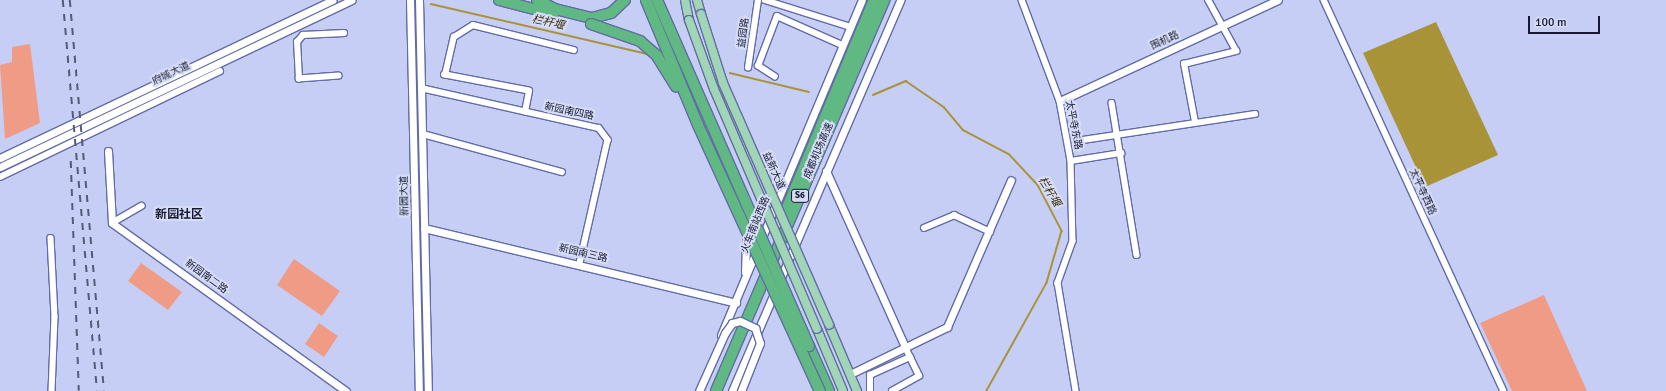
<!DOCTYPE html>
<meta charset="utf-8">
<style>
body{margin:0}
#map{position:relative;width:1666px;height:391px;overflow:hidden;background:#c6cef5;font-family:Signika,"Noto Sans SC",sans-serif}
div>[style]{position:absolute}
.green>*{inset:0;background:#f09b85}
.water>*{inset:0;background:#a99339}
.stream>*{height:1.5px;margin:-0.75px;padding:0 0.75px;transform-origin:0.75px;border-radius:0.75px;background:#a99339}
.roads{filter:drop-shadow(1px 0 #626ca6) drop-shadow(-1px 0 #626ca6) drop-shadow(0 1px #626ca6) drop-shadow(0 -1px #626ca6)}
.street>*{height:5.5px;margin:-2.75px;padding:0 2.75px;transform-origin:2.75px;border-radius:2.75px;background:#fff}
.secondary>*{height:7px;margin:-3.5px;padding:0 3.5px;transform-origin:3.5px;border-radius:3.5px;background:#fff}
.primary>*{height:8px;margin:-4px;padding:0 4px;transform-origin:4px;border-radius:4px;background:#a0d5b5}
.highway>*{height:10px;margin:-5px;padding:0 5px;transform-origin:5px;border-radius:5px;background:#60b983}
.rail>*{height:1.5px;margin-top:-0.75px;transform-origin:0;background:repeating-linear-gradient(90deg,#555a78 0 7px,transparent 0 14px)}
.bridges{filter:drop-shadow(1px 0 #626ca6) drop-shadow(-1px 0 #626ca6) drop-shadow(0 1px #626ca6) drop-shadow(0 -1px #626ca6)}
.secondary-bridge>*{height:7px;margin:-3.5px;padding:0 3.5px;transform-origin:3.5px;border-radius:3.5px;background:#fff}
.primary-bridge>*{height:8px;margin:-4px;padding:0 4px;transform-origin:4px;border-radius:4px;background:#a0d5b5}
.highway-bridge>*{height:10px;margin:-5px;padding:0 5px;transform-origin:5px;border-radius:5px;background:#60b983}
span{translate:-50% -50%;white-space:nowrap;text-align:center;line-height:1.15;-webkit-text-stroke:4px #d6dcf6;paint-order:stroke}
.shield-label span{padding:1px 3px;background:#d6dcf6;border:1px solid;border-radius:3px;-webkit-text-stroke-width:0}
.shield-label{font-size:9px;color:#161931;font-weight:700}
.street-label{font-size:10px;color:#161931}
.water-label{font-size:11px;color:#382f07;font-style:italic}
.quarter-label{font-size:12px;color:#161931;font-weight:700}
.scale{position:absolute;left:1528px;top:16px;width:72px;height:18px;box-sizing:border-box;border:2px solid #161931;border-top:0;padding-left:5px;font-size:12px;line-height:14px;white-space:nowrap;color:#161931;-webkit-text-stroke:3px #d6dcf6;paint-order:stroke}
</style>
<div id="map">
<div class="green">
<div style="clip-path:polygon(30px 44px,40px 123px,5px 139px,0 65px,12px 62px,12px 47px)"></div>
<div style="clip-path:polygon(294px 259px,340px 291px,322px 316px,277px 285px)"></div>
<div style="clip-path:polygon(141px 263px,182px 292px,168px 310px,128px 281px)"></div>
<div style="clip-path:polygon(1544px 295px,1587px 391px,1512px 391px,1480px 323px)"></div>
<div style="clip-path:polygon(319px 323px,338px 336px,324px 357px,305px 344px)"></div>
</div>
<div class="water">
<div style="clip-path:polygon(1436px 22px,1498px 155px,1425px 187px,1363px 53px)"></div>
</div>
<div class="stream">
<div style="left:431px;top:4px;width:223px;rotate:13deg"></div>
<div style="left:730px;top:73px;width:81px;rotate:13.5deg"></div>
<div style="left:873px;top:95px;width:36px;rotate:-23deg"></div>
<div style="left:906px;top:81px;width:46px;rotate:34.4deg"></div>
<div style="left:944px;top:107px;width:30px;rotate:50deg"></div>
<div style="left:963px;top:130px;width:52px;rotate:27.6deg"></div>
<div style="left:1009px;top:154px;width:42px;rotate:46.9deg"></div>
<div style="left:1038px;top:185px;width:52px;rotate:62.4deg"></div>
<div style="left:1062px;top:231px;width:54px;rotate:106.1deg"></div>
<div style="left:1047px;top:283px;width:124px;rotate:119.1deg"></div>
</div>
<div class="roads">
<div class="street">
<div style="left:765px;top:0;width:90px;rotate:17.4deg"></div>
<div style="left:1022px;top:0;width:108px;rotate:69.4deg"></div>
<div style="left:1060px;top:101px;width:61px;rotate:79.6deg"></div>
<div style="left:1071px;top:161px;width:51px;rotate:-9.1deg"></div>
<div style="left:1324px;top:0;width:430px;rotate:65.3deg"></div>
<div style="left:748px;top:68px;width:69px;rotate:-81.6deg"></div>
<div style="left:339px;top:76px;width:40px;rotate:175.7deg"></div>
<div style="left:299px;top:79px;width:37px;rotate:-93deg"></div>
<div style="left:297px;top:42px;width:9px;rotate:-49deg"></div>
<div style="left:303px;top:35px;width:41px;rotate:-2.8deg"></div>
<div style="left:775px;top:77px;width:20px;rotate:-147deg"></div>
<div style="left:758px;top:66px;width:53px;rotate:-69.2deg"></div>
<div style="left:777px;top:16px;width:71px;rotate:24deg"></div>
<div style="left:421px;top:88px;width:182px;rotate:12.7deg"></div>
<div style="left:599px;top:128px;width:15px;rotate:53deg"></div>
<div style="left:608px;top:140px;width:126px;rotate:102.8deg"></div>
<div style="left:1112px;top:103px;width:154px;rotate:80.7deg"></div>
<div style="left:525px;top:112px;width:21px;rotate:-79deg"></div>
<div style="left:529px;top:91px;width:86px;rotate:-169.2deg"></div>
<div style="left:445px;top:75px;width:39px;rotate:-77deg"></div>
<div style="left:454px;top:37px;width:22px;rotate:-32deg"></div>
<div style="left:473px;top:25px;width:104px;rotate:13.9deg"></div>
<div style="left:1195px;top:122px;width:59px;rotate:-100.7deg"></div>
<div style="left:1184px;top:64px;width:54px;rotate:-14deg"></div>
<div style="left:1236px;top:51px;width:58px;rotate:-118.8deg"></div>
<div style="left:423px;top:134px;width:144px;rotate:15.3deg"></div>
<div style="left:1083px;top:140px;width:174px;rotate:-8.6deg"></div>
<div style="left:1071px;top:161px;width:80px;rotate:88.6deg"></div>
<div style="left:1073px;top:241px;width:45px;rotate:109.7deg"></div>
<div style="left:1058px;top:283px;width:109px;rotate:80.5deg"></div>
<div style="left:0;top:177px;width:244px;rotate:-25.7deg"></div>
<div style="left:112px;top:223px;width:34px;rotate:-30deg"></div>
<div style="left:924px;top:228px;width:33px;rotate:-23deg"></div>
<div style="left:954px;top:215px;width:40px;rotate:25deg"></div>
<div style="left:51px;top:238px;width:79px;rotate:87.1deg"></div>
<div style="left:55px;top:317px;width:74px;rotate:92.3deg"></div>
<div style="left:870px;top:391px;width:16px;rotate:-90deg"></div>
<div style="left:870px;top:375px;width:44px;rotate:-24.2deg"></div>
<div style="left:892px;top:391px;width:31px;rotate:-29deg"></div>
<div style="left:919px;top:376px;width:30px;rotate:-116deg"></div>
</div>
<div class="secondary">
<div style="left:410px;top:0;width:391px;rotate:88.7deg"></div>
<div style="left:419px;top:0;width:391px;rotate:88.7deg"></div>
<div style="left:1060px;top:101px;width:240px;rotate:-24.9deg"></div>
<div style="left:108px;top:151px;width:72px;rotate:86.8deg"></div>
<div style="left:112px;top:223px;width:288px;rotate:35.7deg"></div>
<div style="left:0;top:158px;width:368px;rotate:-25.4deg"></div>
<div style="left:0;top:167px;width:389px;rotate:-25.4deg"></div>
<div style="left:826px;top:171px;width:195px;rotate:65.8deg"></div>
<div style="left:424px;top:228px;width:321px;rotate:13.5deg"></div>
<div style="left:745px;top:272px;width:37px;rotate:-88deg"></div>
<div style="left:721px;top:335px;width:363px;rotate:-67.2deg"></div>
<div style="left:850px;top:374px;width:108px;rotate:-25.9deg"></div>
<div style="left:947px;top:327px;width:160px;rotate:-66.5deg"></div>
<div style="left:732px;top:391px;width:426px;rotate:-66.7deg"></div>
</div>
<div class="primary">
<div style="left:685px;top:0;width:20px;rotate:79deg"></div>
<div style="left:697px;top:0;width:15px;rotate:74deg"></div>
<div style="left:829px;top:325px;width:72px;rotate:67deg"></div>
<div style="left:817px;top:329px;width:67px;rotate:67.2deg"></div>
</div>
<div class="highway">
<div style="left:499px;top:0;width:56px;rotate:14.5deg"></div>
<div style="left:537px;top:0;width:20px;rotate:27deg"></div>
<div style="left:555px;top:9px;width:38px;rotate:14deg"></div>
<div style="left:592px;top:18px;width:20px;rotate:-15deg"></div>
<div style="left:611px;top:13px;width:19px;rotate:-43deg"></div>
<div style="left:786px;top:210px;width:228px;rotate:-67.3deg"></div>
<div style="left:809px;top:346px;width:49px;rotate:66deg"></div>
<div style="left:716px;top:391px;width:426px;rotate:-66.7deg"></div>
</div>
</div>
<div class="rail">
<div style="left:63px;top:0;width:392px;rotate:85deg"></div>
<div style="left:70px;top:0;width:392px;rotate:85deg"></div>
<div style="left:71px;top:161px;width:230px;rotate:88deg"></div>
</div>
<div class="bridges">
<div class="secondary-bridge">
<div style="left:699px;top:391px;width:64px;rotate:-65.9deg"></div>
<div style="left:725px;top:333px;width:12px;rotate:-55deg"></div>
<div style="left:732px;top:323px;width:8px;rotate:-14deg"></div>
<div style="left:740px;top:321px;width:17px;rotate:25deg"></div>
<div style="left:755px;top:328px;width:16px;rotate:72deg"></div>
<div style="left:760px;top:343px;width:52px;rotate:111.6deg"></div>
</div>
<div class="primary-bridge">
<div style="left:701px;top:14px;width:72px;rotate:72.3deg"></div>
<div style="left:723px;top:83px;width:264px;rotate:66.3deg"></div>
<div style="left:689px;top:20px;width:73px;rotate:70.1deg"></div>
<div style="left:714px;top:89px;width:261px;rotate:66.8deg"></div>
</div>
<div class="highway-bridge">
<div style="left:646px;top:0;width:135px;rotate:67.4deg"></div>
<div style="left:698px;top:125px;width:293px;rotate:65.4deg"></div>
<div style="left:657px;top:0;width:378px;rotate:66.3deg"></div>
<div style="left:591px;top:24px;width:52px;rotate:19.1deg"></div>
<div style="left:640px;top:41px;width:23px;rotate:41deg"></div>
<div style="left:657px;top:56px;width:36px;rotate:58deg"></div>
</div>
</div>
<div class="shield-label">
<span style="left:800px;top:196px">S6</span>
</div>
<div class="street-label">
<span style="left:744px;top:33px;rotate:-82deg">益园路</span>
<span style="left:1165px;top:41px;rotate:-25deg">围机路</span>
<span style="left:171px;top:74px;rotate:-25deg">府城大道</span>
<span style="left:569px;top:112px;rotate:12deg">新园南四路</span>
<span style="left:1073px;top:125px;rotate:79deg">太平寺东路</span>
<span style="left:819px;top:151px;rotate:-67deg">成都机场高速</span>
<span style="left:773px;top:171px;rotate:66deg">益新大道</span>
<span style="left:1422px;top:192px;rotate:65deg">太平寺西路</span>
<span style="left:405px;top:196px;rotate:-91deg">新园大道</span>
<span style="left:756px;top:225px;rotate:-68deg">火车南站西路</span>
<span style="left:583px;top:254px;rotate:13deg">新园南三路</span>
<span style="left:206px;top:277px;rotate:36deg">新园南二路</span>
</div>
<div class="water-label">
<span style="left:548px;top:23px;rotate:13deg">栏杆堰</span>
<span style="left:1049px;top:192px;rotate:59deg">栏杆堰</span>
</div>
<div class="quarter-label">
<span style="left:179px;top:215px">新园社区</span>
</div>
<div class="scale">100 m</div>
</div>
